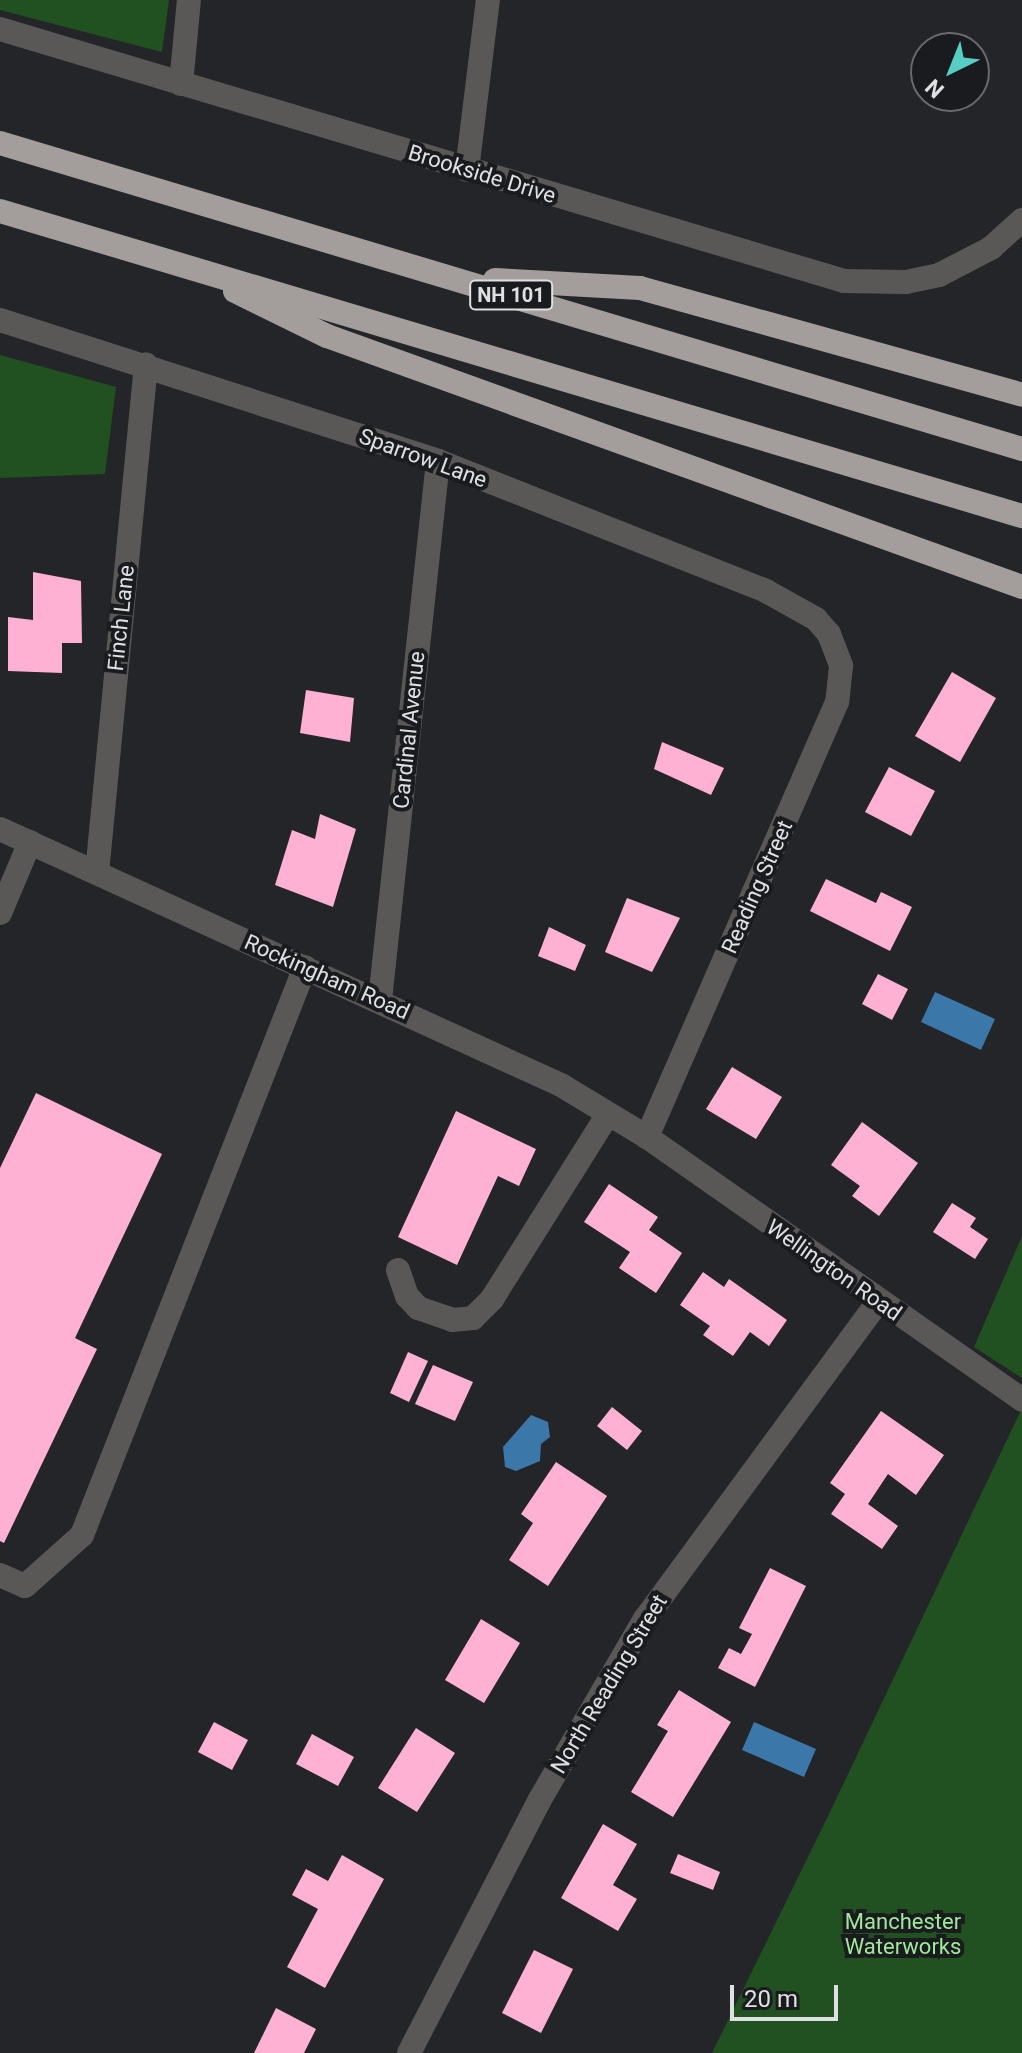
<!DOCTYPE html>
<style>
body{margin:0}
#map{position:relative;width:1022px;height:2053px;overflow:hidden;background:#232528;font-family:Roboto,sans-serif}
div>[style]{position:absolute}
.green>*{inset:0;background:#225121}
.water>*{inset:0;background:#3c77a9}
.building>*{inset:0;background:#feb1d3}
.minor>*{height:24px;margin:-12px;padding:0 12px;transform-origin:12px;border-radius:12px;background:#5a5857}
.highway>*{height:24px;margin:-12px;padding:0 12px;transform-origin:12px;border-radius:12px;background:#a39e9c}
span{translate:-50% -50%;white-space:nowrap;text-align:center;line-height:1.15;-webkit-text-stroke:8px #1a1b1e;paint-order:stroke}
.shield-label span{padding:2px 6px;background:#1a1b1e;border:2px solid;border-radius:6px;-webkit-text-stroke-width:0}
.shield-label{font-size:20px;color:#dfe0e2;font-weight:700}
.street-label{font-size:22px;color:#dfe0e2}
.park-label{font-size:22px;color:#9fe99a}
.north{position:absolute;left:910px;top:32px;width:80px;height:80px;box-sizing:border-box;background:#1a1b1e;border:2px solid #696a6c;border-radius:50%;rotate:223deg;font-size:22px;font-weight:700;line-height:32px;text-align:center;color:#dfe0e2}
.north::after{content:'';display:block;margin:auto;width:28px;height:36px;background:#56cec3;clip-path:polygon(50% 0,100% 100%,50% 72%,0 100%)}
.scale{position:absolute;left:730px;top:1985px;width:108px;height:36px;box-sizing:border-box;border:4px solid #dfe0e2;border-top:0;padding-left:10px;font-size:24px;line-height:28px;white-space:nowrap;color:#dfe0e2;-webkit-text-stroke:6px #1a1b1e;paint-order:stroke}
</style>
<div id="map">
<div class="green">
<div style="clip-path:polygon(0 0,169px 0,162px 52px,0 10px)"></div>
<div style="clip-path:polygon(0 355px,116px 387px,105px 474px,0 478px)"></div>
<div style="clip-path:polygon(1022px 1236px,1022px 1378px,974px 1347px)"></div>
<div style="clip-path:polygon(1022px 1408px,1022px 2053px,712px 2053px,830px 1812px)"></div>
</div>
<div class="water">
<div style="clip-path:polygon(935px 992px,995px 1019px,981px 1050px,921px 1022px)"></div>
<div style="clip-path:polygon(531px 1415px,548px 1422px,550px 1437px,541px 1444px,540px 1461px,516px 1471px,505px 1467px,503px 1447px)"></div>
<div style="clip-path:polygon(754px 1722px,816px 1749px,804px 1777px,742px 1750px)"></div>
</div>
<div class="building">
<div style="clip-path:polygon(33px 572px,81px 581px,82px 643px,62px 643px,62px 673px,8px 671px,8px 617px,33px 620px)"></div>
<div style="clip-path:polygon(952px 672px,996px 698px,960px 762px,915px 736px)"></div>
<div style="clip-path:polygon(306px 690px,354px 698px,350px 742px,300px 733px)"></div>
<div style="clip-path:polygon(662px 742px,724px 768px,711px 795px,654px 769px)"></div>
<div style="clip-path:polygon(889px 767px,935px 791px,911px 836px,865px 812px)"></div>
<div style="clip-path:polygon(320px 814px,356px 829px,333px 907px,275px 885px,292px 830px,315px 839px)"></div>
<div style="clip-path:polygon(826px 879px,876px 903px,881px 892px,912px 907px,890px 951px,810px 911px)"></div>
<div style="clip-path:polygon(627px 898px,680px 918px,652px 972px,605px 952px)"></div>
<div style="clip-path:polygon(549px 927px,586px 945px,575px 971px,538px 956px)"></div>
<div style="clip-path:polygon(878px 974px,908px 989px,892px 1020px,862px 1004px)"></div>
<div style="clip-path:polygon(732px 1067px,782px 1097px,756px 1139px,706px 1109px)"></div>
<div style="clip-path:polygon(36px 1093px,162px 1154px,75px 1338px,97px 1349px,4px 1543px,0 1541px,0 1168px)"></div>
<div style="clip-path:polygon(456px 1111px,536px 1149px,519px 1186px,498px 1176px,457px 1265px,398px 1237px)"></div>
<div style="clip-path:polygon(862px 1122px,918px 1163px,879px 1216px,852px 1196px,860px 1186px,831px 1165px)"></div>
<div style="clip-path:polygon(609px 1184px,658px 1217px,649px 1230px,682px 1253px,656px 1293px,619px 1268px,630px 1252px,584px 1222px)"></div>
<div style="clip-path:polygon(952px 1203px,976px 1218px,970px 1227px,988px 1239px,975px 1259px,933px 1232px)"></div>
<div style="clip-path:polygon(703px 1272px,724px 1287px,729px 1279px,787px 1320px,769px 1346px,750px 1332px,733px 1356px,703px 1335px,710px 1326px,680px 1305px)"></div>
<div style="clip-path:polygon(408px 1352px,428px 1361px,409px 1402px,390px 1393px)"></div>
<div style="clip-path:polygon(433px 1365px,473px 1382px,455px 1421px,415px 1404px)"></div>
<div style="clip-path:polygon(612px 1407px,642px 1431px,627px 1450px,597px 1426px)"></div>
<div style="clip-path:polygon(881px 1411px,944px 1455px,916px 1495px,888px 1474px,868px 1504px,898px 1526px,882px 1549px,831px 1514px,845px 1494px,830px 1483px)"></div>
<div style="clip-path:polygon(556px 1462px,607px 1496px,548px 1586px,509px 1560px,533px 1523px,521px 1514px)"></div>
<div style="clip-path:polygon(770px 1568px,806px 1586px,755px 1687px,718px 1668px,729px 1648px,741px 1654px,752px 1634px,739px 1628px)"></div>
<div style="clip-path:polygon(481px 1619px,520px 1643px,484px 1703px,445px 1680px)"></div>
<div style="clip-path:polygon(679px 1690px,731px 1722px,673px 1817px,631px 1792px,668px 1731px,657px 1725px)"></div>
<div style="clip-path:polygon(214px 1722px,248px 1740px,232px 1770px,198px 1752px)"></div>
<div style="clip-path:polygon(416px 1728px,455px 1753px,417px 1812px,378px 1788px)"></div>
<div style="clip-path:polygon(312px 1734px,354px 1757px,338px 1786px,296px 1764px)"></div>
<div style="clip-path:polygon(603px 1824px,637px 1844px,613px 1885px,637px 1899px,618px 1931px,561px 1898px)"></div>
<div style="clip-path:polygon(678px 1854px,720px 1872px,713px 1890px,670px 1873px)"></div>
<div style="clip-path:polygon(342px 1855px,384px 1879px,325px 1988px,287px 1967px,318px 1909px,292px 1895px,306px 1869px,328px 1881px)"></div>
<div style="clip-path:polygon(534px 1950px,573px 1969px,541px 2033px,502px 2013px)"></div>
<div style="clip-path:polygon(276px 2008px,316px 2029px,304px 2053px,254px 2053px)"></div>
</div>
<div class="minor">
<div style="left:0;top:29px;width:881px;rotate:16.62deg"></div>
<div style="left:844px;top:281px;width:62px;rotate:0.9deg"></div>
<div style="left:906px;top:282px;width:34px;rotate:-12deg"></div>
<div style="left:939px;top:275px;width:59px;rotate:-27.4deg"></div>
<div style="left:991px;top:248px;width:42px;rotate:-42.1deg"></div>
<div style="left:181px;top:84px;width:84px;rotate:-84.6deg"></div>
<div style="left:467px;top:170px;width:171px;rotate:-83deg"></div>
<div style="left:0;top:320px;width:460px;rotate:17.8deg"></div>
<div style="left:438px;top:461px;width:353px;rotate:21.6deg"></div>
<div style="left:766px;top:591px;width:57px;rotate:29.2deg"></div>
<div style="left:816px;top:619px;width:20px;rotate:49deg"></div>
<div style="left:829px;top:634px;width:34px;rotate:69deg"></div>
<div style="left:841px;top:666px;width:36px;rotate:96deg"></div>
<div style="left:837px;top:702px;width:475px;rotate:113.6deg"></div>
<div style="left:0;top:829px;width:617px;rotate:24.53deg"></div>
<div style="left:561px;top:1085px;width:100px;rotate:31.2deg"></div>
<div style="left:647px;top:1137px;width:458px;rotate:35deg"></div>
<div style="left:97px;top:873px;width:511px;rotate:-84.5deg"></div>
<div style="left:0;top:913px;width:77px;rotate:-67.1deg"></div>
<div style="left:380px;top:1000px;width:542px;rotate:-83.86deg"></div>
<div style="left:398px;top:1270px;width:28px;rotate:71deg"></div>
<div style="left:407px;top:1296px;width:16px;rotate:47deg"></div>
<div style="left:418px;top:1308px;width:36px;rotate:19deg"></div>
<div style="left:452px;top:1320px;width:21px;rotate:-5deg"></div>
<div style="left:473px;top:1318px;width:27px;rotate:-45deg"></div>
<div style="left:492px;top:1299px;width:218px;rotate:-57.9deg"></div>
<div style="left:0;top:1575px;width:27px;rotate:24deg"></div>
<div style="left:25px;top:1586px;width:76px;rotate:-41.8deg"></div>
<div style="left:82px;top:1535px;width:610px;rotate:-68.56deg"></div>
<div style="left:409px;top:2053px;width:284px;rotate:-62.7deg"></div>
<div style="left:539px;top:1801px;width:211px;rotate:-59.8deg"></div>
<div style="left:645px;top:1619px;width:393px;rotate:-53.7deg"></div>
</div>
<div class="highway">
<div style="left:0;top:143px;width:1067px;rotate:16.67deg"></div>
<div style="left:0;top:211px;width:1067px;rotate:16.62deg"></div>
<div style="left:495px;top:280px;width:145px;rotate:3.2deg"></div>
<div style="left:640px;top:288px;width:397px;rotate:15.6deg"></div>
<div style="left:235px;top:291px;width:102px;rotate:26.1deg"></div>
<div style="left:327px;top:336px;width:739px;rotate:19.86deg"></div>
</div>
<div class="shield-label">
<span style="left:511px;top:295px">NH 101</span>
</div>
<div class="street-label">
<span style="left:482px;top:174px;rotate:17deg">Brookside Drive</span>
<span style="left:423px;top:458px;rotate:20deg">Sparrow Lane</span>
<span style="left:121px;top:618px;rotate:-84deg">Finch Lane</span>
<span style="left:409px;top:730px;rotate:-84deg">Cardinal Avenue</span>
<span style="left:757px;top:887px;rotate:-66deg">Reading Street</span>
<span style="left:327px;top:977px;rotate:24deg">Rockingham Road</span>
<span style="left:834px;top:1270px;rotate:35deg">Wellington Road</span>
<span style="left:609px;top:1684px;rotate:-59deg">North Reading Street</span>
</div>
<div class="park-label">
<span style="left:903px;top:1934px">Manchester<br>Waterworks</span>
</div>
<div class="north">N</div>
<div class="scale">20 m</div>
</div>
